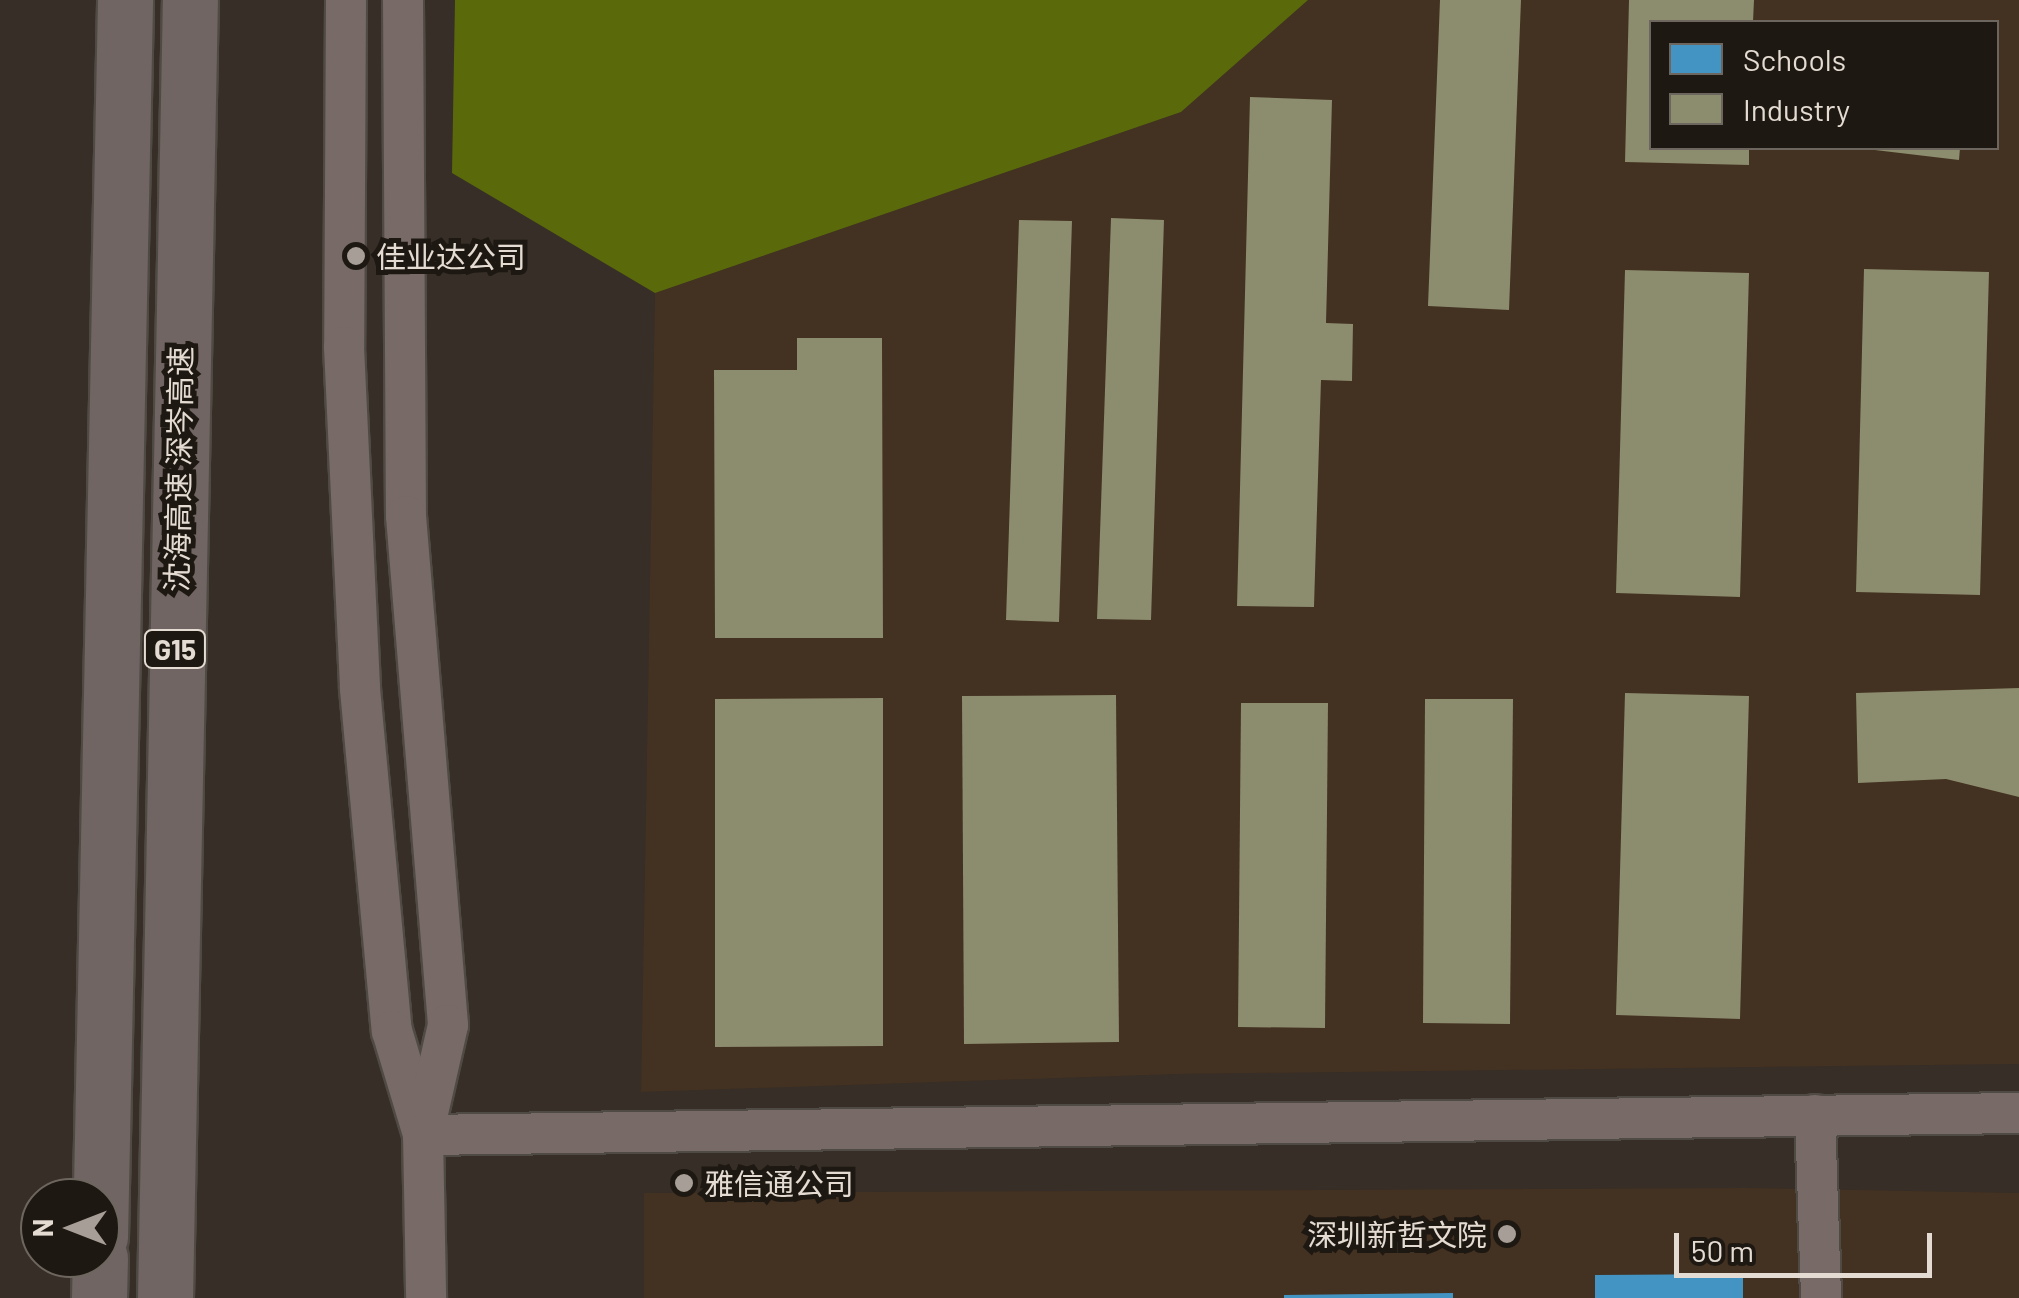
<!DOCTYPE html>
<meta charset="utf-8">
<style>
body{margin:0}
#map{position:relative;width:2019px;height:1298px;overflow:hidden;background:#362e27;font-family:Barlow,"Noto Sans SC",sans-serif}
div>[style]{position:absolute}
.built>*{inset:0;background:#433121}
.forest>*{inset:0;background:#5a6a0a}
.schools>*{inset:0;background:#4393c3}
.industry>*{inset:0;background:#8c8c6e}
.roads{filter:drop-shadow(2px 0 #504a44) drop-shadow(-2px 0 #504a44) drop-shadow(0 2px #504a44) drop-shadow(0 -2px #504a44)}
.minor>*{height:40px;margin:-20px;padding:0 20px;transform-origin:20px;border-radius:20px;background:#776a67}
.highway>*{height:55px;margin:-27.5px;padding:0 27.5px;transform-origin:27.5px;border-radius:27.5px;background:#706562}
.dots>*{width:28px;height:28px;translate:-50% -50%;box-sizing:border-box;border:5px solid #1e1812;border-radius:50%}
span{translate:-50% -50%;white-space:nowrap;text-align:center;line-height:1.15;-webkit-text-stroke:10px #1e1812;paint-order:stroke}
.shield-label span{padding:2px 8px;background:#1e1812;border:2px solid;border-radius:8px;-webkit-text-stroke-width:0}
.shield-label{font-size:28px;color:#e4dcd3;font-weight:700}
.poi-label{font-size:30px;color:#e4dcd3}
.left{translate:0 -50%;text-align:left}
.right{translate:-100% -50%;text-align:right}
.street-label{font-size:30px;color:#e4dcd3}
.legend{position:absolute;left:1649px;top:20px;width:350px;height:130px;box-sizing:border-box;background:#1e1812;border:2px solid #6d665f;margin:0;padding:12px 18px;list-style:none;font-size:30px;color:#e4dcd3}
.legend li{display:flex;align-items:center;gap:20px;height:50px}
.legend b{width:50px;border:2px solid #6d665f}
.north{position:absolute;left:20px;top:1178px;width:100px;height:100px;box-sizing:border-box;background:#1e1812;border:2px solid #6d665f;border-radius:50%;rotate:270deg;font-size:28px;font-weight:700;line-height:40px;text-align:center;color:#e4dcd3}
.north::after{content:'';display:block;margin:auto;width:35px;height:45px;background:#a79f97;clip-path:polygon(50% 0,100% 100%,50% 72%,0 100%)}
.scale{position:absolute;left:1674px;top:1233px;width:258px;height:45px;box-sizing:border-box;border:5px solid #e4dcd3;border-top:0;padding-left:12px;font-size:30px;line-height:35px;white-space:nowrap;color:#e4dcd3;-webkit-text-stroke:8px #1e1812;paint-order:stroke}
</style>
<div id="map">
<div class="built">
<div style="clip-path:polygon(evenodd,1308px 0,2019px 0,2019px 1064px,1177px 1074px,641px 1092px,655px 293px,1181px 112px,1308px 0,1652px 22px,1996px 22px,1996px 148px,1652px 148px,1652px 22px)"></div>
<div style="clip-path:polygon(1746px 1188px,2019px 1193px,2019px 1298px,644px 1298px,644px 1193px)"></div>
</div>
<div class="forest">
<div style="clip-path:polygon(455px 0,1308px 0,1181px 112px,655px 293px,452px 173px)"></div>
</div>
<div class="schools">
<div style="clip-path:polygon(1743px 1274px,1743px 1298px,1595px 1298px,1595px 1275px)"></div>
<div style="clip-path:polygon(1453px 1293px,1453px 1298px,1284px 1298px,1284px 1295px)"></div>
</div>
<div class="industry">
<div style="clip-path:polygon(1440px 0,1521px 0,1509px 310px,1428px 306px)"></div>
<div style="clip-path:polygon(1629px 0,1754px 0,1753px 22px,1652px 22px,1652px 148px,1749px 148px,1749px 165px,1625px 162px)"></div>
<div style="clip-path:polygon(1250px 97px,1332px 100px,1326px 323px,1353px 324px,1352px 381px,1321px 380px,1314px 607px,1237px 606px)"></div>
<div style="clip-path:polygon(1858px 148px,1960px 148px,1959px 160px)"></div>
<div style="clip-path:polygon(1111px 218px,1164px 220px,1151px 620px,1097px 619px)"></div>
<div style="clip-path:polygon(1019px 220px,1072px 221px,1059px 622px,1006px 620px)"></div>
<div style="clip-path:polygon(1864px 269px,1989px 272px,1980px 595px,1856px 592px)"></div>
<div style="clip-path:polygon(1625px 270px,1749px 273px,1740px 597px,1616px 593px)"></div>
<div style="clip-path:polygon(797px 338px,882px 338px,883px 638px,715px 638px,714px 370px,797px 370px)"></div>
<div style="clip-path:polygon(2019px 688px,2019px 797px,1946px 779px,1858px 783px,1856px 693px)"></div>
<div style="clip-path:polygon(1625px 693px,1749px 696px,1740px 1019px,1616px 1015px)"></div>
<div style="clip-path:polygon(1116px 695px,1119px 1042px,964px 1044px,962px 696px)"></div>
<div style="clip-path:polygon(883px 698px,883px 1046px,715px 1047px,715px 699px)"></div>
<div style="clip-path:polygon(1425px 699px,1513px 699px,1510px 1024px,1423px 1023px)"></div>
<div style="clip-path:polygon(1241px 703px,1328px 703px,1325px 1028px,1238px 1027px)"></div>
</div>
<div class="roads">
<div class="minor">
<div style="left:346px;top:0;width:347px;rotate:90.3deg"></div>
<div style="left:344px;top:347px;width:342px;rotate:87.3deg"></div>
<div style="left:360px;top:689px;width:343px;rotate:84.7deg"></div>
<div style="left:392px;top:1031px;width:104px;rotate:73.3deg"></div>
<div style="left:403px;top:0;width:516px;rotate:89.67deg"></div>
<div style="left:406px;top:516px;width:511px;rotate:85.28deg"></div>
<div style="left:448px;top:1025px;width:113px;rotate:102.8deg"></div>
<div style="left:423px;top:1135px;width:163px;rotate:88.9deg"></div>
<div style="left:1815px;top:1115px;width:183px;rotate:88.1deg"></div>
<div style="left:423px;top:1135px;width:1596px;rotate:-0.79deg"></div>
</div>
<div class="highway">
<div style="left:100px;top:1237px;width:1237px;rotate:-88.84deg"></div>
<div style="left:99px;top:1298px;width:40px;rotate:-88.6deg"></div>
<div style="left:165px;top:1298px;width:1298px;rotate:-88.9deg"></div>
</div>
</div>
<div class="dots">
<div style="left:356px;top:256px;background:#a79f97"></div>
<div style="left:684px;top:1183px;background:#a79f97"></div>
<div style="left:1507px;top:1234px;background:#a79f97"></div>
</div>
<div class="shield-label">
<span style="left:175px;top:649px">G15</span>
</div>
<div class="poi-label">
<span class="left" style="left:376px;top:256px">佳业达公司</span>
<span class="left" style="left:704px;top:1183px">雅信通公司</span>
<span class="right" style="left:1487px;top:1234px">深圳新哲文院</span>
</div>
<div class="street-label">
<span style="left:178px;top:469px;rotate:-89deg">沈海高速 深岑高速</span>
</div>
<ul class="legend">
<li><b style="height:28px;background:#4393c3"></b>Schools</li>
<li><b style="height:28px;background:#8c8c6e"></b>Industry</li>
</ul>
<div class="north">N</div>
<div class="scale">50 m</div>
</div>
